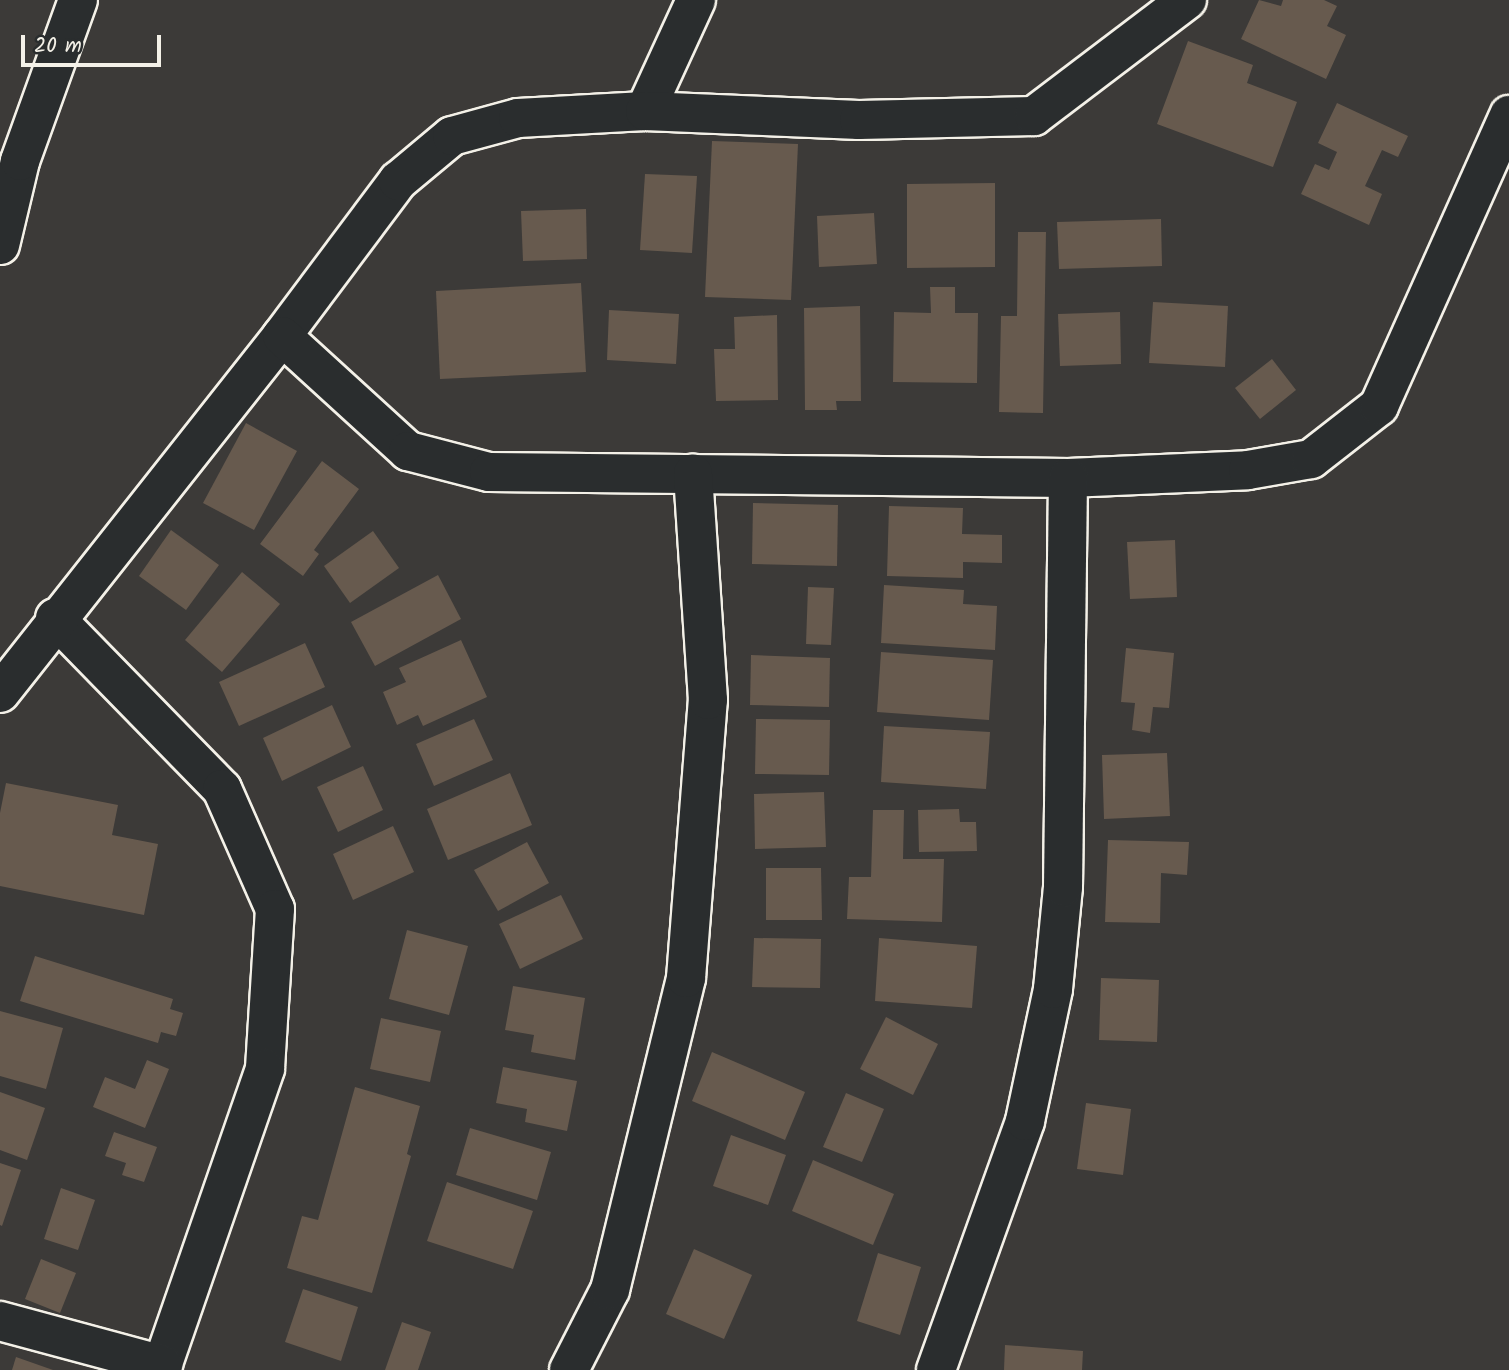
<!DOCTYPE html>
<style>
body{margin:0}
#map{position:relative;width:1509px;height:1370px;overflow:hidden;background:#3c3a38;font-family:Kalam,sans-serif}
div>[style]{position:absolute}
.building>*{inset:0;background:#675a4e}
.roads{filter:drop-shadow(2px 0 #f4f1e8) drop-shadow(-2px 0 #f4f1e8) drop-shadow(0 2px #f4f1e8) drop-shadow(0 -2px #f4f1e8)}
.minor>*{height:38px;margin:-19px;padding:0 19px;transform-origin:19px;border-radius:19px;background:#2a2d2e}
span{translate:-50% -50%;white-space:nowrap;text-align:center;line-height:1.15;-webkit-text-stroke:7px #2a2d2e;paint-order:stroke}
.scale{position:absolute;left:21px;top:35px;width:140px;height:32px;box-sizing:border-box;border:4px solid #f4f1e8;border-top:0;padding-left:9px;font-size:21px;line-height:24px;white-space:nowrap;color:#f4f1e8;-webkit-text-stroke:5px #2a2d2e;paint-order:stroke}
</style>
<div id="map">
<div class="building">
<div style="clip-path:polygon(1259px 0,1281px 6px,1283px 0,1324px 0,1337px 6px,1327px 26px,1346px 35px,1326px 79px,1241px 39px)"></div>
<div style="clip-path:polygon(1188px 41px,1253px 65px,1247px 83px,1297px 102px,1273px 167px,1157px 124px)"></div>
<div style="clip-path:polygon(1337px 103px,1408px 136px,1398px 157px,1382px 150px,1365px 186px,1382px 194px,1369px 225px,1301px 194px,1315px 164px,1329px 170px,1337px 152px,1318px 143px)"></div>
<div style="clip-path:polygon(712px 141px,798px 144px,791px 300px,705px 297px)"></div>
<div style="clip-path:polygon(645px 174px,697px 176px,692px 253px,640px 250px)"></div>
<div style="clip-path:polygon(995px 183px,995px 267px,907px 268px,907px 184px)"></div>
<div style="clip-path:polygon(586px 209px,587px 259px,523px 261px,521px 211px)"></div>
<div style="clip-path:polygon(874px 213px,877px 264px,819px 267px,817px 216px)"></div>
<div style="clip-path:polygon(1161px 219px,1162px 266px,1059px 269px,1057px 222px)"></div>
<div style="clip-path:polygon(1018px 232px,1046px 232px,1043px 413px,999px 412px,1001px 316px,1017px 316px)"></div>
<div style="clip-path:polygon(581px 283px,586px 372px,440px 379px,436px 291px)"></div>
<div style="clip-path:polygon(930px 287px,955px 287px,955px 313px,978px 313px,977px 383px,893px 382px,894px 312px,931px 313px)"></div>
<div style="clip-path:polygon(1153px 302px,1228px 306px,1225px 367px,1149px 363px)"></div>
<div style="clip-path:polygon(860px 306px,861px 401px,836px 401px,837px 410px,805px 410px,804px 308px)"></div>
<div style="clip-path:polygon(609px 310px,679px 314px,676px 364px,607px 360px)"></div>
<div style="clip-path:polygon(1120px 312px,1121px 364px,1060px 366px,1058px 314px)"></div>
<div style="clip-path:polygon(777px 315px,778px 400px,716px 401px,714px 349px,735px 349px,734px 317px)"></div>
<div style="clip-path:polygon(1272px 359px,1296px 390px,1260px 419px,1235px 388px)"></div>
<div style="clip-path:polygon(246px 423px,297px 451px,254px 530px,203px 503px)"></div>
<div style="clip-path:polygon(322px 461px,359px 489px,314px 550px,319px 554px,303px 576px,260px 544px)"></div>
<div style="clip-path:polygon(753px 503px,838px 505px,837px 566px,752px 564px)"></div>
<div style="clip-path:polygon(889px 506px,963px 508px,962px 534px,1002px 535px,1002px 563px,963px 562px,963px 578px,887px 576px)"></div>
<div style="clip-path:polygon(171px 530px,219px 565px,186px 610px,139px 576px)"></div>
<div style="clip-path:polygon(373px 531px,399px 568px,350px 603px,324px 566px)"></div>
<div style="clip-path:polygon(1175px 540px,1177px 597px,1130px 599px,1127px 542px)"></div>
<div style="clip-path:polygon(242px 572px,280px 604px,222px 672px,185px 640px)"></div>
<div style="clip-path:polygon(438px 575px,461px 619px,375px 666px,351px 622px)"></div>
<div style="clip-path:polygon(884px 585px,964px 590px,963px 604px,997px 606px,995px 650px,881px 643px)"></div>
<div style="clip-path:polygon(808px 587px,834px 588px,831px 645px,806px 644px)"></div>
<div style="clip-path:polygon(461px 640px,487px 697px,423px 726px,418px 715px,397px 725px,383px 692px,406px 682px,399px 668px)"></div>
<div style="clip-path:polygon(305px 643px,325px 687px,239px 726px,219px 682px)"></div>
<div style="clip-path:polygon(1126px 648px,1174px 653px,1169px 708px,1153px 707px,1150px 733px,1132px 730px,1135px 703px,1121px 702px)"></div>
<div style="clip-path:polygon(881px 652px,993px 660px,989px 720px,877px 712px)"></div>
<div style="clip-path:polygon(751px 655px,830px 658px,829px 707px,750px 705px)"></div>
<div style="clip-path:polygon(332px 705px,351px 747px,282px 781px,263px 738px)"></div>
<div style="clip-path:polygon(474px 719px,493px 760px,434px 786px,416px 744px)"></div>
<div style="clip-path:polygon(756px 719px,830px 720px,829px 775px,755px 774px)"></div>
<div style="clip-path:polygon(884px 726px,990px 732px,986px 789px,881px 782px)"></div>
<div style="clip-path:polygon(1167px 753px,1170px 816px,1104px 819px,1102px 755px)"></div>
<div style="clip-path:polygon(363px 766px,383px 810px,338px 832px,317px 787px)"></div>
<div style="clip-path:polygon(510px 773px,532px 825px,448px 860px,427px 809px)"></div>
<div style="clip-path:polygon(6px 783px,118px 805px,112px 835px,158px 844px,144px 915px,0 886px,0 813px)"></div>
<div style="clip-path:polygon(824px 792px,826px 847px,755px 849px,754px 794px)"></div>
<div style="clip-path:polygon(959px 809px,960px 822px,976px 822px,977px 851px,919px 852px,918px 810px)"></div>
<div style="clip-path:polygon(873px 810px,904px 810px,903px 859px,944px 859px,942px 922px,847px 919px,849px 877px,871px 877px)"></div>
<div style="clip-path:polygon(393px 826px,414px 872px,353px 900px,333px 854px)"></div>
<div style="clip-path:polygon(1108px 840px,1189px 842px,1187px 875px,1161px 873px,1160px 923px,1105px 922px)"></div>
<div style="clip-path:polygon(527px 842px,549px 883px,498px 911px,474px 870px)"></div>
<div style="clip-path:polygon(766px 868px,821px 868px,822px 920px,766px 920px)"></div>
<div style="clip-path:polygon(561px 895px,583px 939px,520px 969px,499px 924px)"></div>
<div style="clip-path:polygon(407px 930px,468px 946px,449px 1015px,389px 999px)"></div>
<div style="clip-path:polygon(754px 938px,821px 939px,820px 988px,752px 987px)"></div>
<div style="clip-path:polygon(879px 938px,977px 946px,972px 1008px,875px 1001px)"></div>
<div style="clip-path:polygon(35px 956px,173px 999px,170px 1009px,183px 1013px,176px 1036px,161px 1032px,158px 1043px,20px 1001px)"></div>
<div style="clip-path:polygon(1101px 978px,1159px 980px,1157px 1042px,1099px 1040px)"></div>
<div style="clip-path:polygon(513px 986px,585px 998px,575px 1060px,531px 1052px,534px 1035px,505px 1030px)"></div>
<div style="clip-path:polygon(0 1011px,63px 1028px,46px 1089px,0 1076px)"></div>
<div style="clip-path:polygon(886px 1017px,938px 1044px,913px 1095px,860px 1069px)"></div>
<div style="clip-path:polygon(381px 1018px,441px 1031px,430px 1082px,370px 1069px)"></div>
<div style="clip-path:polygon(712px 1052px,805px 1092px,785px 1140px,692px 1101px)"></div>
<div style="clip-path:polygon(147px 1060px,169px 1069px,145px 1128px,93px 1107px,105px 1077px,135px 1089px)"></div>
<div style="clip-path:polygon(503px 1067px,577px 1081px,567px 1131px,525px 1122px,527px 1109px,496px 1103px)"></div>
<div style="clip-path:polygon(355px 1087px,420px 1106px,407px 1154px,411px 1156px,372px 1293px,287px 1268px,302px 1216px,318px 1220px)"></div>
<div style="clip-path:polygon(0 1092px,45px 1108px,27px 1160px,0 1150px)"></div>
<div style="clip-path:polygon(846px 1093px,884px 1109px,862px 1162px,823px 1147px)"></div>
<div style="clip-path:polygon(1086px 1103px,1131px 1109px,1123px 1175px,1077px 1169px)"></div>
<div style="clip-path:polygon(470px 1128px,551px 1152px,537px 1200px,456px 1175px)"></div>
<div style="clip-path:polygon(114px 1132px,157px 1147px,144px 1182px,122px 1175px,126px 1163px,105px 1156px)"></div>
<div style="clip-path:polygon(731px 1135px,786px 1155px,768px 1205px,713px 1186px)"></div>
<div style="clip-path:polygon(813px 1160px,894px 1194px,873px 1245px,792px 1211px)"></div>
<div style="clip-path:polygon(0 1163px,21px 1170px,2px 1226px,0 1225px)"></div>
<div style="clip-path:polygon(447px 1182px,533px 1211px,513px 1269px,427px 1241px)"></div>
<div style="clip-path:polygon(61px 1188px,95px 1200px,78px 1250px,44px 1239px)"></div>
<div style="clip-path:polygon(694px 1249px,752px 1275px,724px 1339px,666px 1314px)"></div>
<div style="clip-path:polygon(878px 1253px,921px 1267px,900px 1335px,857px 1321px)"></div>
<div style="clip-path:polygon(41px 1259px,76px 1273px,60px 1313px,25px 1299px)"></div>
<div style="clip-path:polygon(303px 1289px,358px 1307px,341px 1361px,285px 1342px)"></div>
<div style="clip-path:polygon(402px 1322px,431px 1332px,418px 1370px,385px 1370px)"></div>
<div style="clip-path:polygon(1005px 1345px,1083px 1351px,1082px 1370px,1004px 1370px)"></div>
<div style="clip-path:polygon(16px 1357px,53px 1370px,12px 1370px)"></div>
</div>
<div class="roads">
<div class="minor">
<div style="left:645px;top:111px;width:122px;rotate:-65.3deg"></div>
<div style="left:0;top:245px;width:86px;rotate:-76.6deg"></div>
<div style="left:20px;top:161px;width:171px;rotate:-70.2deg"></div>
<div style="left:282px;top:336px;width:194px;rotate:-53.2deg"></div>
<div style="left:398px;top:181px;width:70px;rotate:-39.8deg"></div>
<div style="left:452px;top:136px;width:68px;rotate:-15.3deg"></div>
<div style="left:518px;top:118px;width:127px;rotate:-3.2deg"></div>
<div style="left:645px;top:111px;width:214px;rotate:2.4deg"></div>
<div style="left:859px;top:120px;width:175px;rotate:-1.3deg"></div>
<div style="left:1034px;top:116px;width:192px;rotate:-37.2deg"></div>
<div style="left:55px;top:618px;width:239px;rotate:45.7deg"></div>
<div style="left:222px;top:789px;width:131px;rotate:66.2deg"></div>
<div style="left:275px;top:909px;width:160px;rotate:93.6deg"></div>
<div style="left:265px;top:1069px;width:318px;rotate:109.1deg"></div>
<div style="left:0;top:693px;width:455px;rotate:-51.7deg"></div>
<div style="left:282px;top:336px;width:171px;rotate:42.4deg"></div>
<div style="left:408px;top:451px;width:84px;rotate:14.5deg"></div>
<div style="left:489px;top:472px;width:579px;rotate:0.59deg"></div>
<div style="left:1068px;top:478px;width:180px;rotate:-2.5deg"></div>
<div style="left:1248px;top:470px;width:64px;rotate:-9.9deg"></div>
<div style="left:1311px;top:459px;width:86px;rotate:-37.9deg"></div>
<div style="left:1379px;top:406px;width:319px;rotate:-65.9deg"></div>
<div style="left:0;top:1321px;width:169px;rotate:15.1deg"></div>
<div style="left:569px;top:1370px;width:90px;rotate:-62.9deg"></div>
<div style="left:610px;top:1290px;width:321px;rotate:-76.3deg"></div>
<div style="left:686px;top:978px;width:279px;rotate:-85.5deg"></div>
<div style="left:708px;top:700px;width:227px;rotate:-93.8deg"></div>
<div style="left:936px;top:1370px;width:264px;rotate:-70.3deg"></div>
<div style="left:1025px;top:1121px;width:135px;rotate:-78deg"></div>
<div style="left:1053px;top:989px;width:102px;rotate:-84.4deg"></div>
<div style="left:1063px;top:887px;width:409px;rotate:-89.3deg"></div>
</div>
</div>
<div class="scale">20 m</div>
</div>
